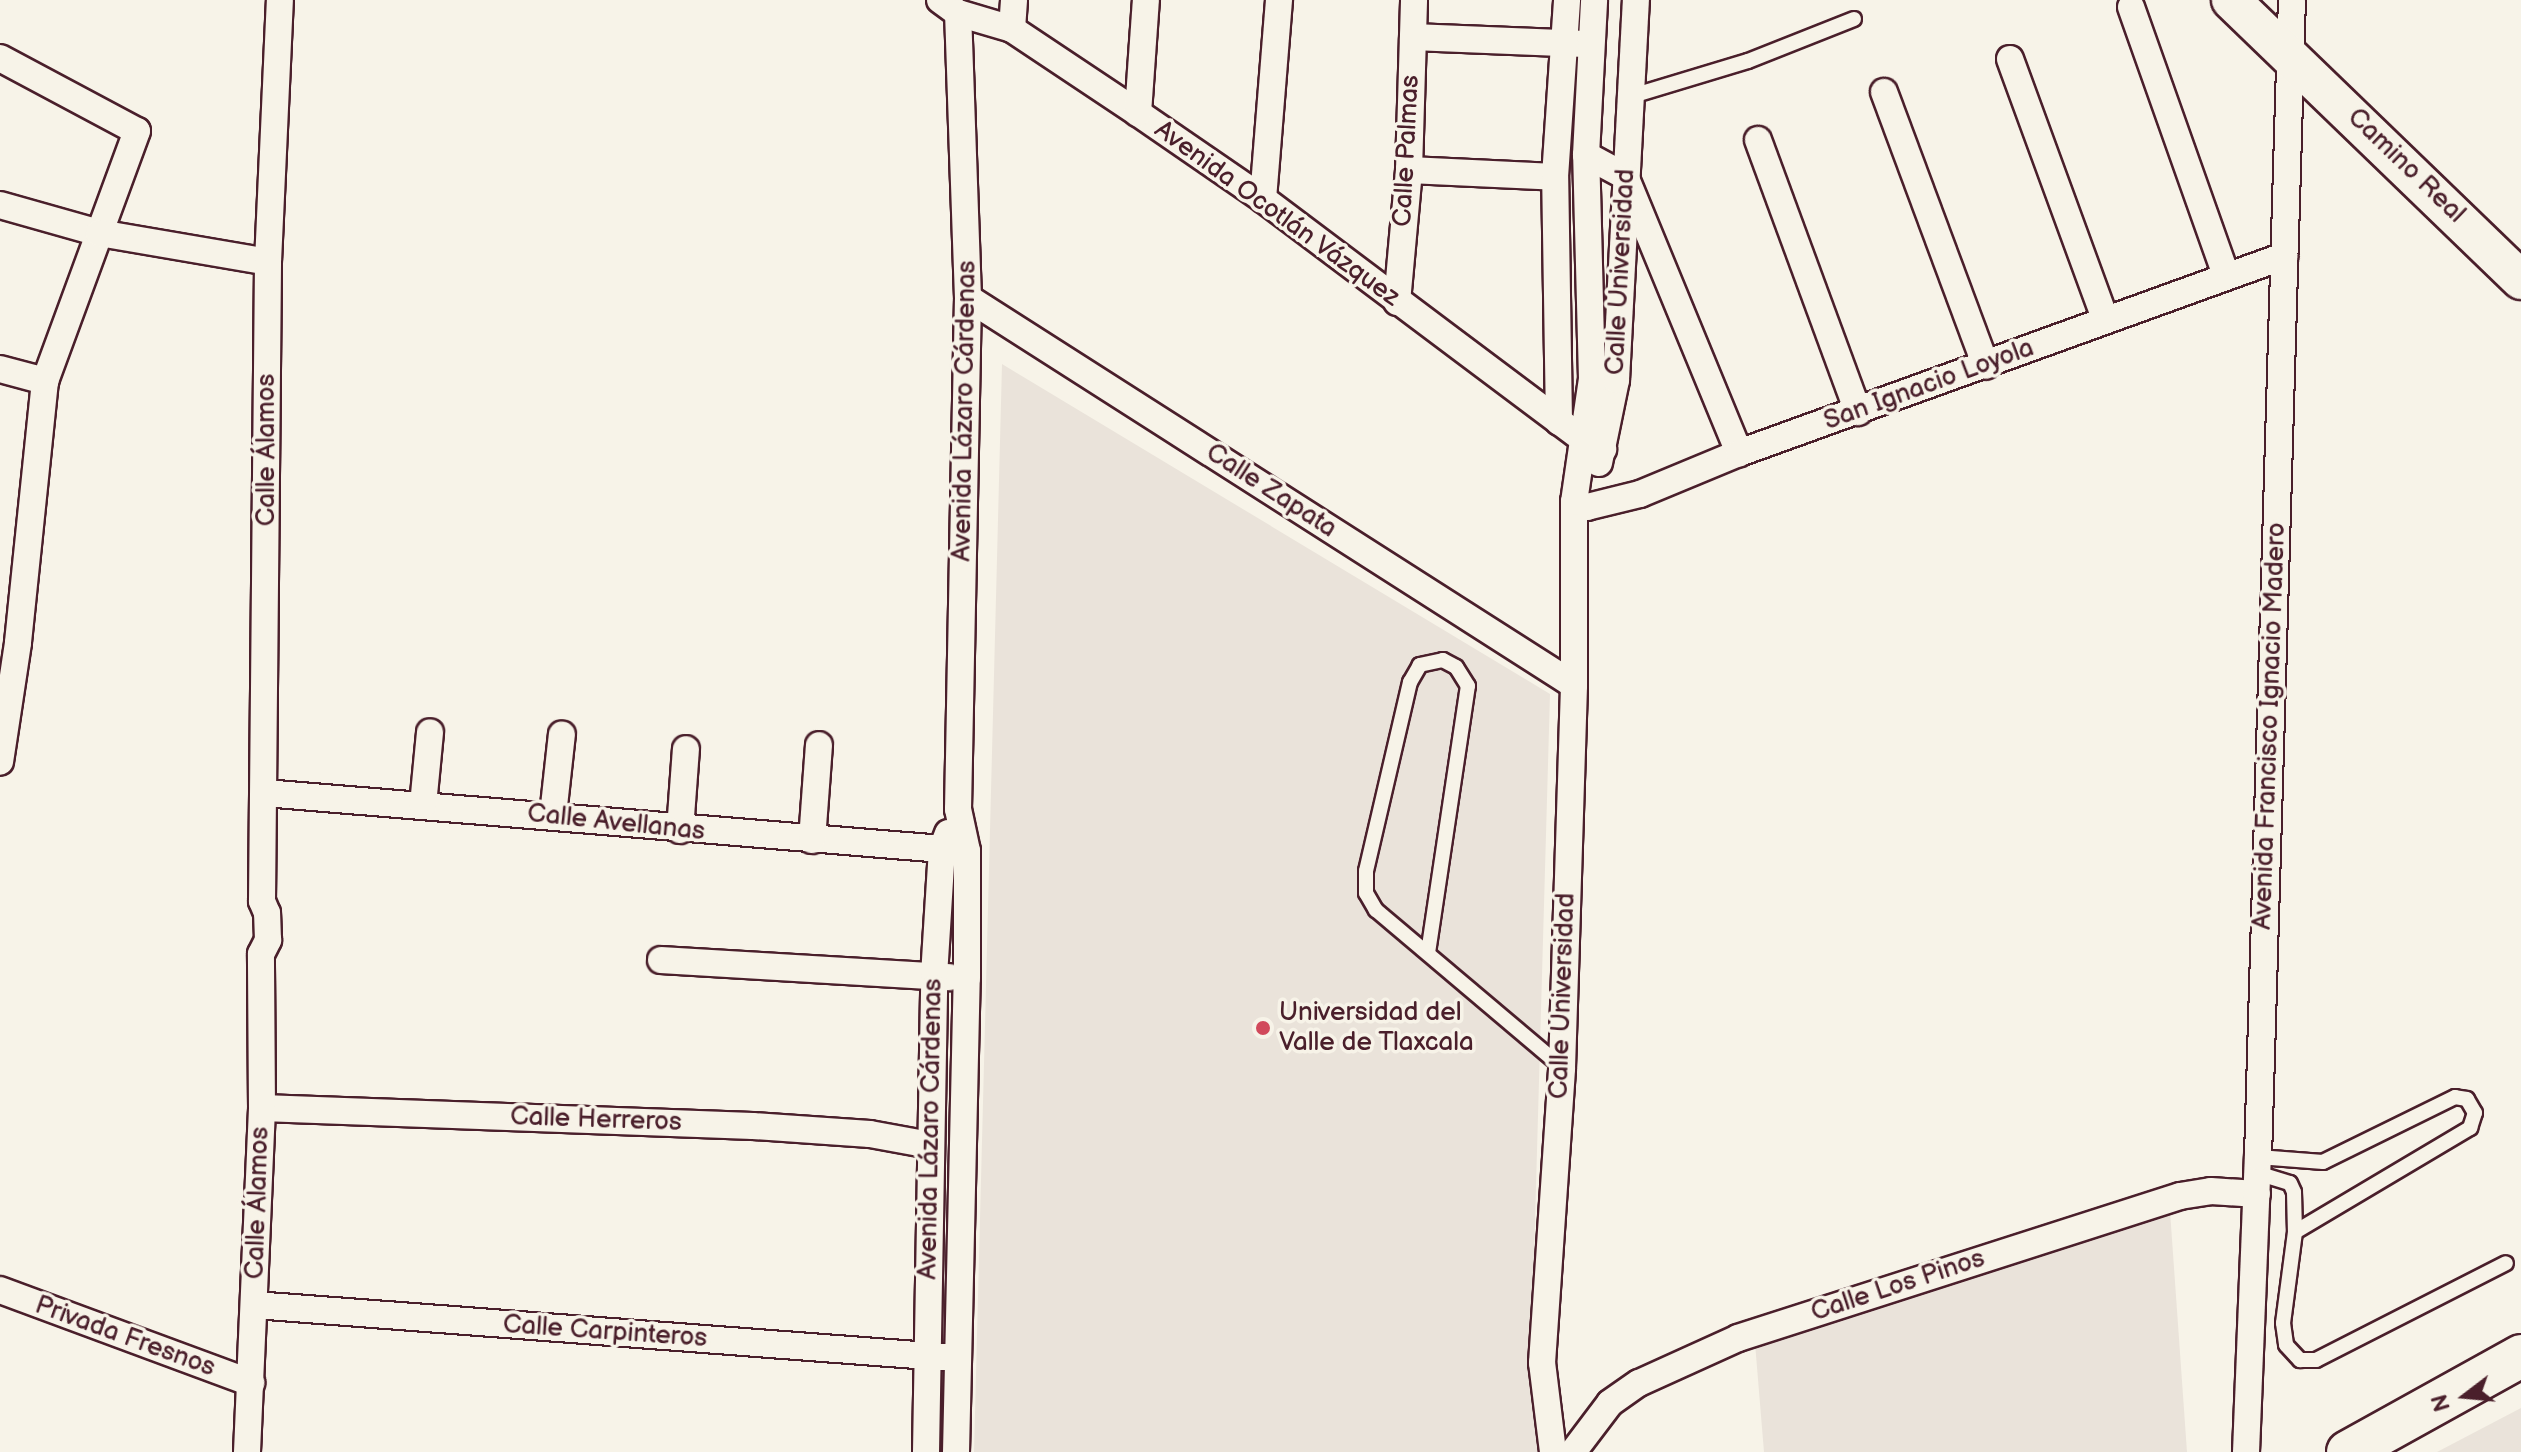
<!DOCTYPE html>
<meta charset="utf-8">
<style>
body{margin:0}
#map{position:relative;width:2521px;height:1452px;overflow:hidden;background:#f7f3e8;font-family:"Balsamiq Sans",sans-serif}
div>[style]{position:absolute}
.built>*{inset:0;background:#eae3da}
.roads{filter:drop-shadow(2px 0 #4a1f2b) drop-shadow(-2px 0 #4a1f2b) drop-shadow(0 2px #4a1f2b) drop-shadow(0 -2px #4a1f2b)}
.lane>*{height:14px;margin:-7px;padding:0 7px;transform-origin:7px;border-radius:7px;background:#f7f3e8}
.street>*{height:26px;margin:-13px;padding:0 13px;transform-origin:13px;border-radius:13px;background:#f7f3e8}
.secondary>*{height:38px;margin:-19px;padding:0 19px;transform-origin:19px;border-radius:19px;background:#f7f3e8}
.primary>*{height:42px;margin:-21px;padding:0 21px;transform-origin:21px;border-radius:21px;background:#f7f3e8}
.dots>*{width:22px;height:22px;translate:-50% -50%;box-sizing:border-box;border:4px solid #f7f3e8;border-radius:50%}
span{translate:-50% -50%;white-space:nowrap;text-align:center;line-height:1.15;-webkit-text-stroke:7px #f7f3e8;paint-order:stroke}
.street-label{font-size:26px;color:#4a1f2b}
.poi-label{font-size:26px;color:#4a1f2b}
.left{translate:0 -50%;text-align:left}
.north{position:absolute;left:2425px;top:1356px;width:80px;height:80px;-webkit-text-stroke:6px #f7f3e8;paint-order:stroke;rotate:254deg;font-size:22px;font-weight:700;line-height:32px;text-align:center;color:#4a1f2b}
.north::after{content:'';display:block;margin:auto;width:28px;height:36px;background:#4a1f2b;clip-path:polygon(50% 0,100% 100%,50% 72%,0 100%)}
</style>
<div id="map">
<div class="built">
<div style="clip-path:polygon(1002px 364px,1550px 694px,1531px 1362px,1541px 1452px,974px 1452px)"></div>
<div style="clip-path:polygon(2170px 1211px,2187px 1452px,1764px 1452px,1755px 1343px)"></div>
<div style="clip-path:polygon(2521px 1408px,2521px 1452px,2437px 1452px)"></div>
</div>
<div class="roads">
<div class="lane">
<div style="left:1632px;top:96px;width:121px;rotate:-16.8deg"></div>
<div style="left:1748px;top:61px;width:114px;rotate:-21.6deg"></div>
<div style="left:1428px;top:953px;width:270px;rotate:-81.5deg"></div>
<div style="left:1468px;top:686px;width:22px;rotate:-122deg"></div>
<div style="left:1456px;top:667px;width:15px;rotate:-152deg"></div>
<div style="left:1443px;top:660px;width:24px;rotate:168deg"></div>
<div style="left:1420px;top:665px;width:20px;rotate:120deg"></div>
<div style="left:1410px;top:682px;width:194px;rotate:103.1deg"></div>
<div style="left:1366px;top:871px;width:22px;rotate:90deg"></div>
<div style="left:1366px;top:893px;width:20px;rotate:60deg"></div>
<div style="left:1376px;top:910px;width:243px;rotate:40.2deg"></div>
<div style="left:2257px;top:1173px;width:34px;rotate:17deg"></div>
<div style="left:2290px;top:1183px;width:10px;rotate:66deg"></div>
<div style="left:2294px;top:1192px;width:40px;rotate:88.6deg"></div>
<div style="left:2295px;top:1232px;width:204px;rotate:-30.7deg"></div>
<div style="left:2470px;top:1128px;width:16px;rotate:-72deg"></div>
<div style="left:2475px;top:1113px;width:16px;rotate:-120deg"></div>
<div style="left:2467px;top:1099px;width:12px;rotate:-171deg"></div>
<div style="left:2455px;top:1097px;width:147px;rotate:153.8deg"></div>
<div style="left:2323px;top:1162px;width:65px;rotate:-175.6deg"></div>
<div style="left:2295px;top:1232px;width:92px;rotate:97.5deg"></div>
<div style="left:2283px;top:1323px;width:22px;rotate:82deg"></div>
<div style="left:2286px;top:1345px;width:21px;rotate:47deg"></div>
<div style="left:2300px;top:1360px;width:16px"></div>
<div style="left:2316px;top:1360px;width:213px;rotate:-27deg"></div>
</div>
<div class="street">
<div style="left:940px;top:0;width:22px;rotate:36deg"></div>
<div style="left:958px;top:13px;width:56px;rotate:16.5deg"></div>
<div style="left:1012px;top:29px;width:151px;rotate:33.7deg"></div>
<div style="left:1138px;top:113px;width:152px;rotate:34.5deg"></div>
<div style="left:1263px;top:199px;width:403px;rotate:36.9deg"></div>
<div style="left:1585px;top:441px;width:20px;rotate:24deg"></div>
<div style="left:2131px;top:7px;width:284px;rotate:70.5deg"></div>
<div style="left:1012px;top:29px;width:29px;rotate:-86deg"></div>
<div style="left:1413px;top:37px;width:172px;rotate:2.3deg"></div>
<div style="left:0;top:58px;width:155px;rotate:28.1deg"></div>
<div style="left:137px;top:131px;width:266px;rotate:110.2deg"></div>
<div style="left:45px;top:381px;width:263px;rotate:95.9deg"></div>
<div style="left:18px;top:643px;width:120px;rotate:98.6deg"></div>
<div style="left:2010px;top:59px;width:277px;rotate:69.9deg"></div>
<div style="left:1884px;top:92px;width:292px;rotate:69.6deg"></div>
<div style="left:1138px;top:113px;width:113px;rotate:-86deg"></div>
<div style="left:1758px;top:140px;width:290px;rotate:69.8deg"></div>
<div style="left:1586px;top:155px;width:44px;rotate:28.3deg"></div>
<div style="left:1625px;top:176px;width:300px;rotate:67.6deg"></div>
<div style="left:1409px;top:170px;width:146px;rotate:2.7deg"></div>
<div style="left:1263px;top:199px;width:200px;rotate:-85.4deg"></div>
<div style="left:0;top:205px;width:103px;rotate:15.8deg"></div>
<div style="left:99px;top:233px;width:171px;rotate:9.7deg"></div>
<div style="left:968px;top:298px;width:719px;rotate:32.56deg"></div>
<div style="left:1397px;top:302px;width:133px;rotate:-84.8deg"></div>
<div style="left:1409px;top:170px;width:170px;rotate:-88.3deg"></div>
<div style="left:0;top:369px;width:47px;rotate:14.9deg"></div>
<div style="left:1559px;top:422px;width:245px;rotate:-90.9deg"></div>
<div style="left:1555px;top:177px;width:177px;rotate:-86.1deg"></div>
<div style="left:1599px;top:463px;width:85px;rotate:-78.4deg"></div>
<div style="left:1616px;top:380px;width:381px;rotate:-87deg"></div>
<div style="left:1574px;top:502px;width:14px;rotate:21deg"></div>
<div style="left:1587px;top:507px;width:55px;rotate:-13.8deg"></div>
<div style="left:1640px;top:494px;width:107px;rotate:-22.5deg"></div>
<div style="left:1739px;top:453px;width:580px;rotate:-19.87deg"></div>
<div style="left:264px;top:793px;width:705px;rotate:4.72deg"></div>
<div style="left:423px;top:805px;width:73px;rotate:-84.5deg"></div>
<div style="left:553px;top:815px;width:81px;rotate:-83.7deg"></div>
<div style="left:680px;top:830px;width:81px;rotate:-85.8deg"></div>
<div style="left:812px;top:840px;width:95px;rotate:-85.8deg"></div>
<div style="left:661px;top:960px;width:289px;rotate:3.4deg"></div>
<div style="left:262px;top:1108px;width:491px;rotate:2.1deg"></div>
<div style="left:753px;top:1126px;width:117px;rotate:3.9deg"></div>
<div style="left:870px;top:1134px;width:61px;rotate:10.4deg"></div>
<div style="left:0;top:1290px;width:268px;rotate:20.3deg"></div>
<div style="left:254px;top:1305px;width:704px;rotate:4.32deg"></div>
<div style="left:247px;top:1452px;width:344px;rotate:-87.5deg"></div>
<div style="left:262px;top:1108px;width:154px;rotate:-90.4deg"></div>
<div style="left:261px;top:954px;width:16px;rotate:-63deg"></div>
<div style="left:268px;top:940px;width:27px;rotate:-92deg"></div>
<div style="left:267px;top:913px;width:13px;rotate:-113deg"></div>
<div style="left:262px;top:901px;width:639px;rotate:-89.46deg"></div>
<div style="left:268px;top:262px;width:262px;rotate:-87.4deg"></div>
<div style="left:926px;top:1452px;width:476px;rotate:-89deg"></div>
<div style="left:934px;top:976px;width:127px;rotate:-86.4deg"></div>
<div style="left:942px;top:849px;width:17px;rotate:-69deg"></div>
<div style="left:956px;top:1452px;width:474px;rotate:-88.7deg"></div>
<div style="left:967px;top:978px;width:127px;rotate:-90deg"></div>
<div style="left:967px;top:851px;width:43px;rotate:-102.1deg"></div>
<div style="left:958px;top:809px;width:511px;rotate:-88.88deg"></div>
<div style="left:968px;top:298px;width:285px;rotate:-92deg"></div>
<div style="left:1553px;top:1452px;width:90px;rotate:-97deg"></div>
<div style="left:1542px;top:1363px;width:296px;rotate:-86.1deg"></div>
<div style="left:1562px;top:1068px;width:383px;rotate:-88.2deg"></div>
<div style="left:1574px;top:685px;width:183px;rotate:-90deg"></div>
<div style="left:1574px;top:502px;width:124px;rotate:-81.7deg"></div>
<div style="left:1592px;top:379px;width:224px;rotate:-91.5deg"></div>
<div style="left:1586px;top:155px;width:155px;rotate:-87deg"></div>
<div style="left:1573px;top:1452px;width:61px;rotate:-52.9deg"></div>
<div style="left:1610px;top:1403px;width:35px;rotate:-35deg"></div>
<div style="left:1639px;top:1383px;width:109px;rotate:-24.4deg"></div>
<div style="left:1738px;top:1338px;width:464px;rotate:-17.8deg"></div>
<div style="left:2180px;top:1196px;width:31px;rotate:-9deg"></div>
<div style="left:2211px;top:1191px;width:46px;rotate:3.7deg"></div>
<div style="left:2246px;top:1452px;width:295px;rotate:-87.7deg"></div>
<div style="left:2258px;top:1157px;width:1157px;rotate:-88.32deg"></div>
</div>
<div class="secondary">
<div style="left:2231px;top:0;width:403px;rotate:44deg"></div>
</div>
<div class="primary">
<div style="left:2348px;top:1452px;width:198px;rotate:-29deg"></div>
</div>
</div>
<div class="dots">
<div style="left:1263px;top:1028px;background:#d1495b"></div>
</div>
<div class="street-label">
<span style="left:1407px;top:151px;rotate:-87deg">Calle Palmas</span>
<span style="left:2406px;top:166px;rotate:44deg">Camino Real</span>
<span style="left:1277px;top:214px;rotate:36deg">Avenida Ocotlán Vázquez</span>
<span style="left:1621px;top:272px;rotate:-87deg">Calle Universidad</span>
<span style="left:1929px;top:385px;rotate:-20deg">San Ignacio Loyola</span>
<span style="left:965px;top:411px;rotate:-89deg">Avenida Lázaro Cárdenas</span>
<span style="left:267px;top:450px;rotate:-90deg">Calle Álamos</span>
<span style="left:1271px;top:491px;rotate:33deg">Calle Zapata</span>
<span style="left:2270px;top:726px;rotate:-88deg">Avenida Francisco Ignacio Madero</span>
<span style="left:616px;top:823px;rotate:6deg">Calle Avellanas</span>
<span style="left:1563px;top:996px;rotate:-88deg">Calle Universidad</span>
<span style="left:596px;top:1120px;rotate:2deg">Calle Herreros</span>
<span style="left:931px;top:1129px;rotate:-89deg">Avenida Lázaro Cárdenas</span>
<span style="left:258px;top:1203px;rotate:-88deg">Calle Álamos</span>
<span style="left:1898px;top:1286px;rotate:-18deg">Calle Los Pinos</span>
<span style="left:605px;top:1332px;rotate:4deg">Calle Carpinteros</span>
<span style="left:125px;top:1337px;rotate:20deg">Privada Fresnos</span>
</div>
<div class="poi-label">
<span class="left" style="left:1279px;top:1028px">Universidad del<br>Valle de Tlaxcala</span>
</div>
<div class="north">N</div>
</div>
